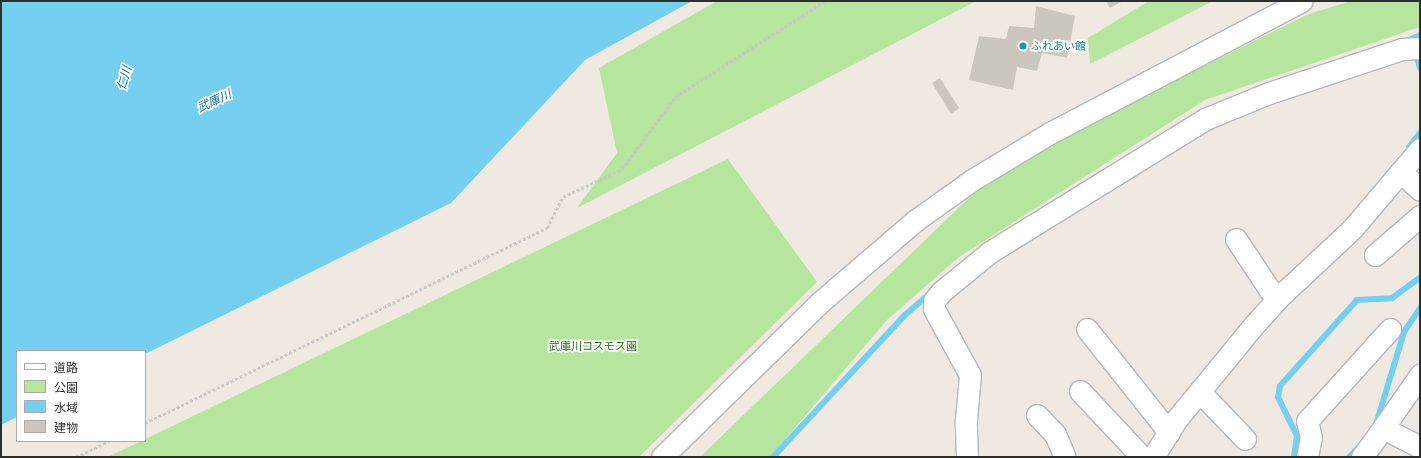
<!DOCTYPE html>
<meta charset="utf-8">
<style>
body{margin:0}
#map{position:relative;width:1421px;height:458px;overflow:hidden;background:#efe9e1;font-family:"PT Sans Narrow","Noto Sans JP",sans-serif}
div>[style]{position:absolute}
.green>*{inset:0;background:#b6e59e}
.water>*{inset:0;background:#75cff0}
.stream>*{height:6px;margin:-3px;padding:0 3px;transform-origin:3px;border-radius:3px;background:#75cff0}
.building>*{inset:0;background:#cbc7bf}
.path>*{height:2.5px;margin-top:-1.25px;transform-origin:0;background:repeating-linear-gradient(90deg,#c9c9c9 0 3px,transparent 0 5px)}
.roads{filter:drop-shadow(1px 0 #b4b7c1) drop-shadow(-1px 0 #b4b7c1) drop-shadow(0 1px #b4b7c1) drop-shadow(0 -1px #b4b7c1)}
.minor>*{height:21px;margin:-10.5px;padding:0 10.5px;transform-origin:10.5px;border-radius:10.5px;background:#fff}
.dots>*{width:11px;height:11px;translate:-50% -50%;box-sizing:border-box;border:2px solid #fff;border-radius:50%}
span{translate:-50% -50%;white-space:nowrap;text-align:center;line-height:1.15;-webkit-text-stroke:3.5px #fff;paint-order:stroke}
.culture-label{font-size:11px;color:#0d838f}
.left{translate:0 -50%;text-align:left}
.park-label{font-size:11px;color:#2c6e1b}
.water-label{font-size:12px;color:#0d6fa3;font-style:italic}
.frame{position:absolute;inset:0;border:2px solid #2e2e2e;pointer-events:none}
.legend{position:absolute;left:16px;top:350px;width:130px;height:92px;box-sizing:border-box;background:#fff;border:1px solid #ababab;margin:0;padding:5px 7px;list-style:none;font-size:12px;color:#2e2e2e}
.legend li{display:flex;align-items:center;gap:8px;height:20px}
.legend b{width:20px;border:1px solid #ababab}
</style>
<div id="map">
<div class="green">
<div style="clip-path:polygon(717px 1px,976px 1px,577px 208px,617px 153px,599px 68px)"></div>
<div style="clip-path:polygon(1149px 1px,1213px 1px,1090px 64px,1088px 38px)"></div>
<div style="clip-path:polygon(1351px 1px,1420px 1px,1420px 27px,1205px 100px,959px 257px,887px 320px,770px 457px,700px 457px,974px 193px,1047px 144px,1309px 14px)"></div>
<div style="clip-path:polygon(728px 159px,817px 282px,639px 457px,108px 457px)"></div>
</div>
<div class="water">
<div style="clip-path:polygon(1px 1px,692px 1px,585px 60px,451px 203px,145px 354px,145px 351px,17px 351px,17px 417px,1px 425px)"></div>
</div>
<div class="stream">
<div style="left:1409px;top:40px;width:12px;rotate:-24deg"></div>
<div style="left:1419px;top:52px;width:5px;rotate:112deg"></div>
<div style="left:1417px;top:57px;width:11px;rotate:75deg"></div>
<div style="left:1409px;top:147px;width:18px;rotate:-52deg"></div>
<div style="left:1377px;top:421px;width:93px;rotate:-73.1deg"></div>
<div style="left:1404px;top:332px;width:29px;rotate:-56deg"></div>
<div style="left:773px;top:457px;width:194px;rotate:-47.1deg"></div>
<div style="left:905px;top:315px;width:32px;rotate:-41deg"></div>
<div style="left:1294px;top:457px;width:21px;rotate:-82deg"></div>
<div style="left:1297px;top:436px;width:43px;rotate:-116deg"></div>
<div style="left:1278px;top:397px;width:11px;rotate:-80deg"></div>
<div style="left:1280px;top:386px;width:115px;rotate:-48.2deg"></div>
<div style="left:1357px;top:300px;width:35px;rotate:-3deg"></div>
<div style="left:1392px;top:298px;width:34px;rotate:-36deg"></div>
<div style="left:1349px;top:457px;width:13px;rotate:-45deg"></div>
</div>
<div class="building">
<div style="clip-path:polygon(1106px 1px,1123px 1px,1110px 8px)"></div>
<div style="clip-path:polygon(1036px 6px,1075px 16px,1067px 58px,1042px 53px,1037px 71px,1017px 67px,1013px 90px,969px 80px,979px 36px,1006px 39px,1009px 26px,1034px 28px)"></div>
<div style="clip-path:polygon(940px 78px,959px 108px,951px 114px,932px 83px)"></div>
</div>
<div class="path">
<div style="left:145px;top:423px;width:447px;rotate:-25.9deg"></div>
<div style="left:547px;top:228px;width:35px;rotate:-63deg"></div>
<div style="left:563px;top:197px;width:65px;rotate:-25.4deg"></div>
<div style="left:622px;top:169px;width:89px;rotate:-53.6deg"></div>
<div style="left:675px;top:97px;width:178px;rotate:-32.6deg"></div>
<div style="left:76px;top:457px;width:37px;rotate:-26deg"></div>
</div>
<div class="roads">
<div class="minor">
<div style="left:1401px;top:172px;width:26px;rotate:43deg"></div>
<div style="left:1236px;top:239px;width:60px;rotate:56.6deg"></div>
<div style="left:1269px;top:289px;width:13px;rotate:45deg"></div>
<div style="left:1375px;top:255px;width:60px;rotate:-40.9deg"></div>
<div style="left:1087px;top:329px;width:132px;rotate:51.5deg"></div>
<div style="left:1080px;top:391px;width:91px;rotate:46.8deg"></div>
<div style="left:1200px;top:392px;width:65px;rotate:46.2deg"></div>
<div style="left:1037px;top:415px;width:26px;rotate:47deg"></div>
<div style="left:1055px;top:434px;width:25px;rotate:67deg"></div>
<div style="left:1383px;top:428px;width:65px;rotate:-55.1deg"></div>
<div style="left:662px;top:457px;width:219px;rotate:-44.4deg"></div>
<div style="left:818px;top:304px;width:129px;rotate:-40.6deg"></div>
<div style="left:916px;top:220px;width:69px;rotate:-35.5deg"></div>
<div style="left:972px;top:180px;width:91px;rotate:-31.1deg"></div>
<div style="left:1050px;top:133px;width:284px;rotate:-27.7deg"></div>
<div style="left:967px;top:457px;width:37px;rotate:-92deg"></div>
<div style="left:966px;top:420px;width:45px;rotate:-84.9deg"></div>
<div style="left:970px;top:375px;width:75px;rotate:-118.6deg"></div>
<div style="left:934px;top:309px;width:8px;rotate:-90deg"></div>
<div style="left:934px;top:301px;width:11px;rotate:-52deg"></div>
<div style="left:941px;top:292px;width:63px;rotate:-39.2deg"></div>
<div style="left:990px;top:252px;width:253px;rotate:-31.7deg"></div>
<div style="left:1205px;top:119px;width:69px;rotate:-22.1deg"></div>
<div style="left:1269px;top:93px;width:140px;rotate:-18.3deg"></div>
<div style="left:1402px;top:49px;width:18px;rotate:-3deg"></div>
<div style="left:1153px;top:457px;width:44px;rotate:-58.1deg"></div>
<div style="left:1176px;top:420px;width:123px;rotate:-50.6deg"></div>
<div style="left:1254px;top:325px;width:36px;rotate:-48deg"></div>
<div style="left:1278px;top:298px;width:101px;rotate:-43deg"></div>
<div style="left:1352px;top:229px;width:105px;rotate:-49.6deg"></div>
<div style="left:1307px;top:457px;width:20px;rotate:-79deg"></div>
<div style="left:1311px;top:437px;width:16px;rotate:-104deg"></div>
<div style="left:1307px;top:421px;width:124px;rotate:-47.9deg"></div>
<div style="left:1362px;top:457px;width:36px;rotate:-54deg"></div>
<div style="left:1383px;top:428px;width:42px;rotate:27.2deg"></div>
</div>
</div>
<div class="dots">
<div style="left:1023px;top:46px;background:#0f9aa8"></div>
</div>
<div class="culture-label">
<span class="left" style="left:1031px;top:46px">ふれあい館</span>
</div>
<div class="park-label">
<span style="left:593px;top:346px">武庫川コスモス園</span>
</div>
<div class="water-label">
<span style="left:124px;top:78px;rotate:-74deg">仁川</span>
<span style="left:214px;top:101px;rotate:-25deg">武庫川</span>
</div>
<div class="frame"></div>
<ul class="legend">
<li><b style="height:5px;background:#fff"></b>道路</li>
<li><b style="height:11px;background:#b6e59e"></b>公園</li>
<li><b style="height:11px;background:#75cff0"></b>水域</li>
<li><b style="height:11px;background:#cbc7bf"></b>建物</li>
</ul>
</div>
